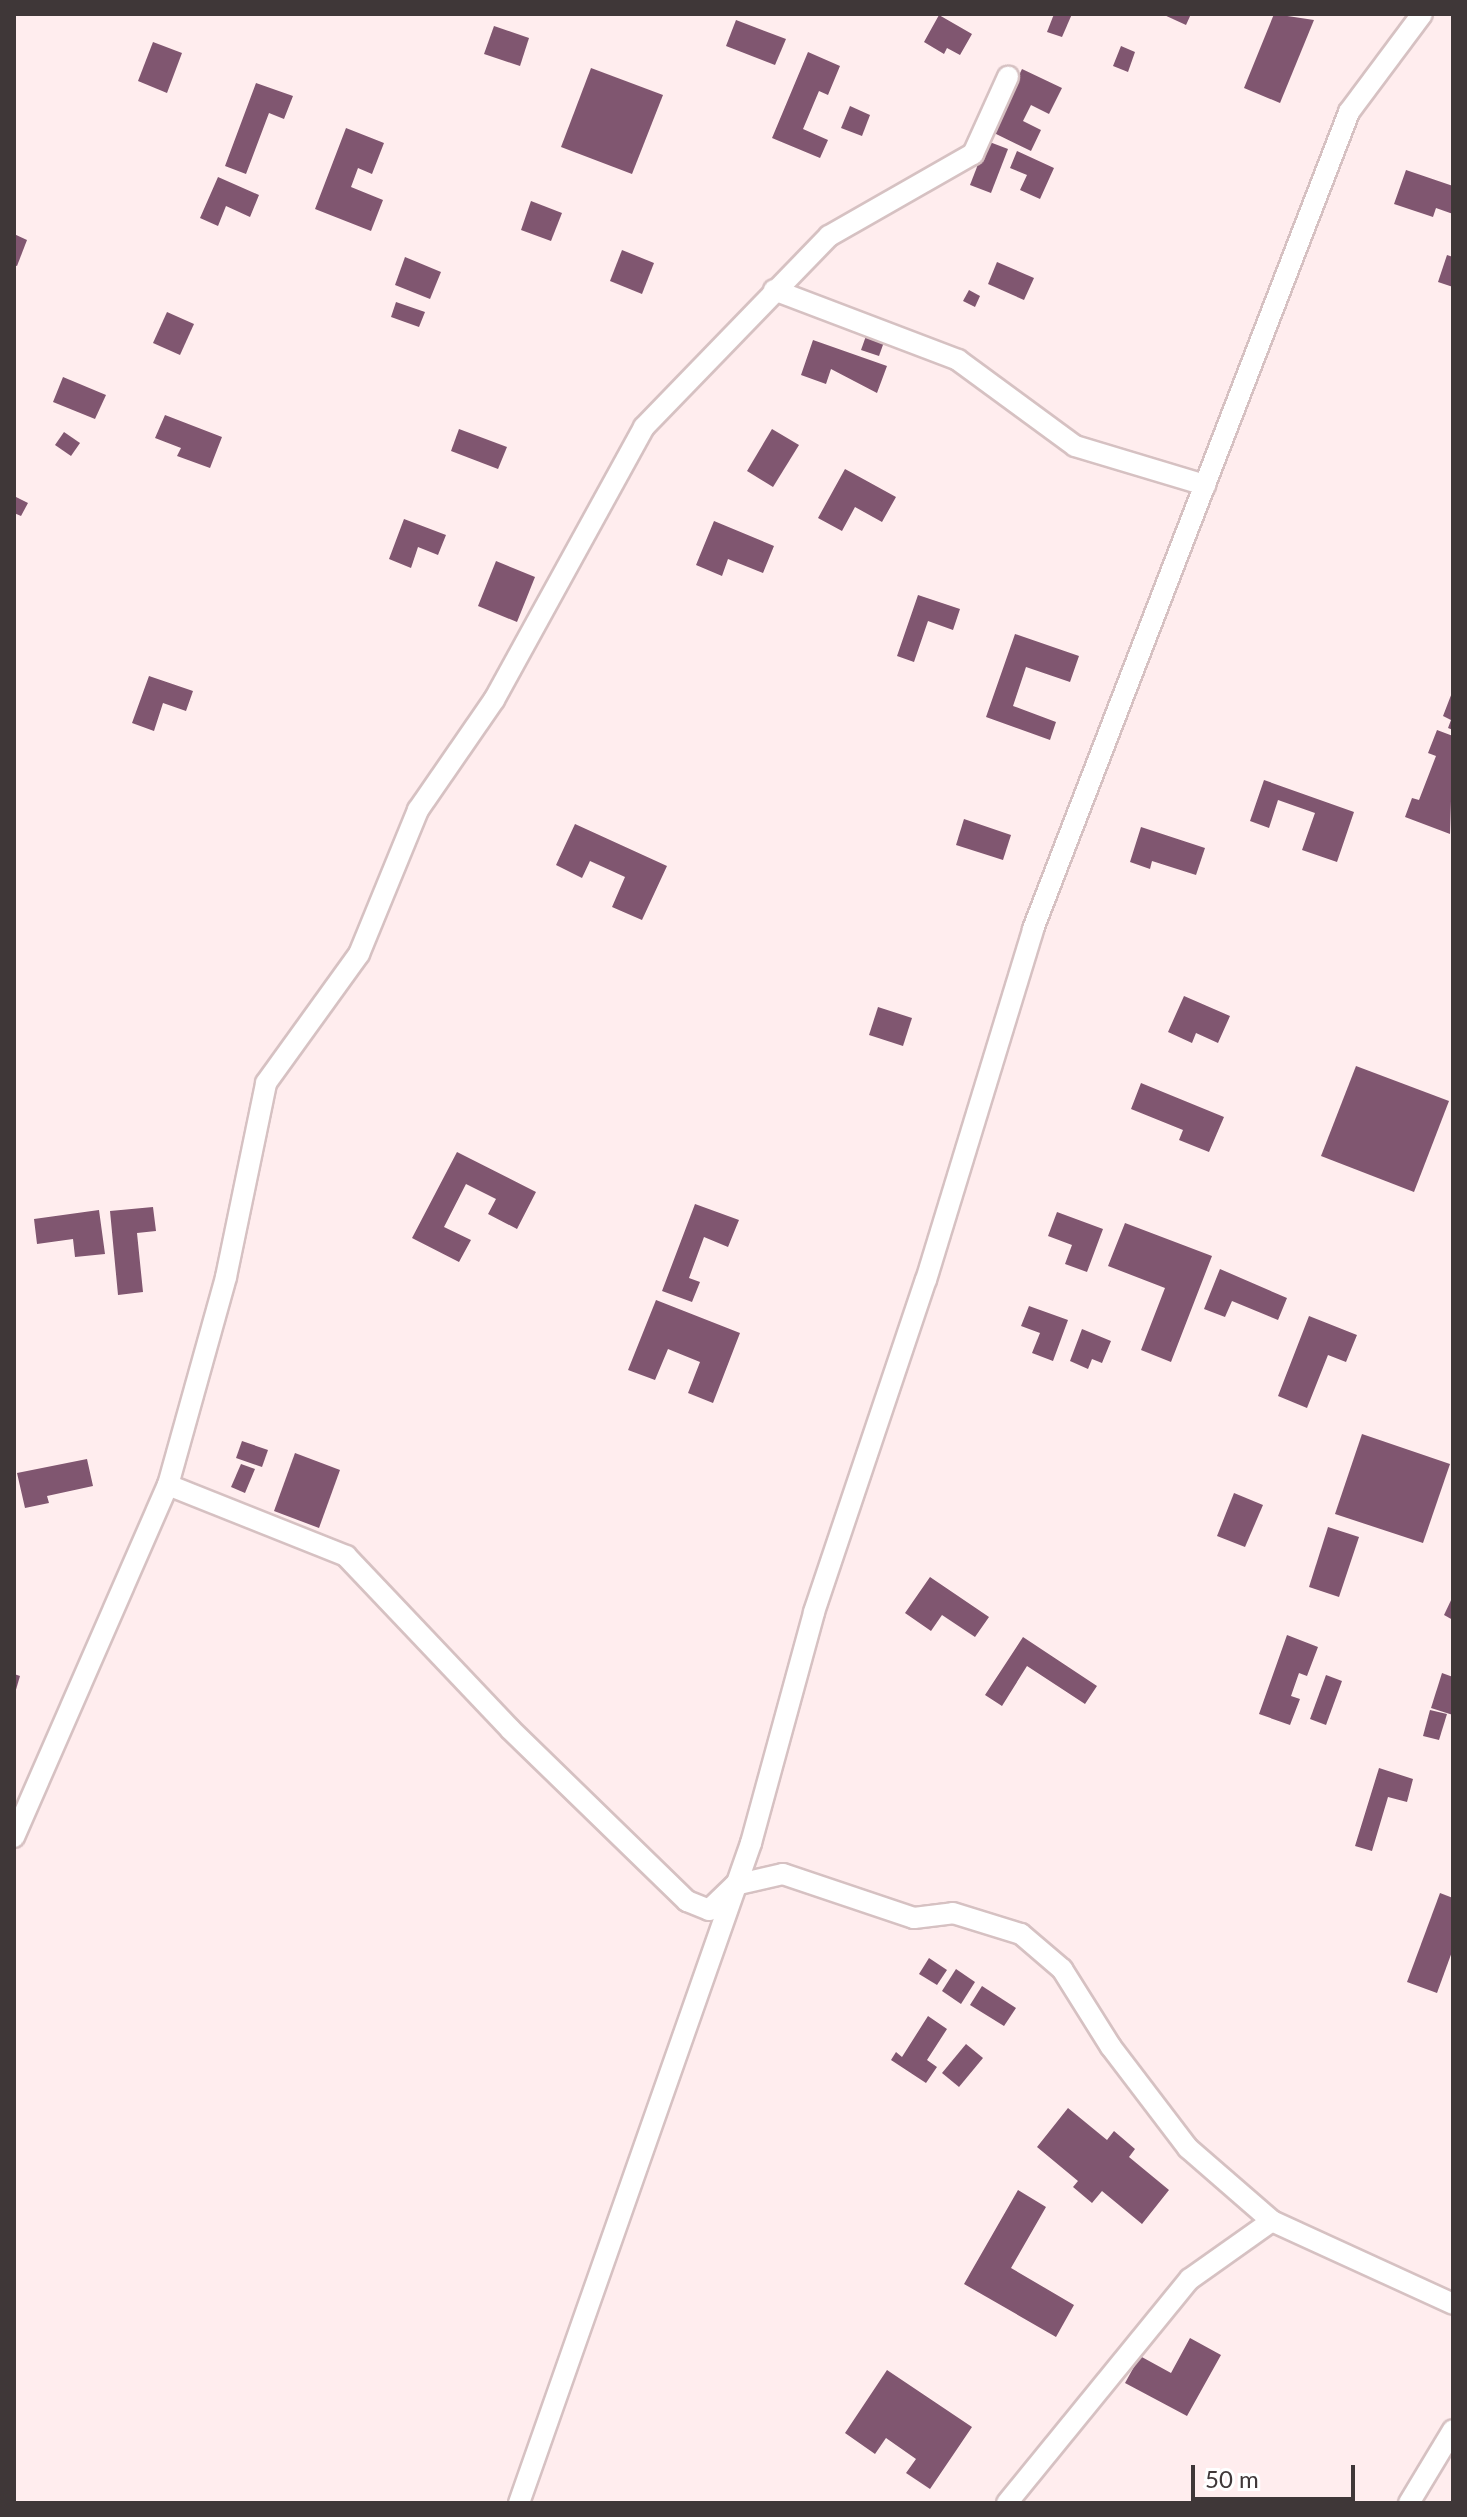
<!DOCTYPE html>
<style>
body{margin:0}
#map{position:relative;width:1467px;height:2517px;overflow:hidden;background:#ffedee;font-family:Lato,sans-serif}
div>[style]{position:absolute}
.building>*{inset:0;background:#805670}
.roads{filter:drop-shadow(2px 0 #d6c1c2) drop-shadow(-2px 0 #d6c1c2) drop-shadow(0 2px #d6c1c2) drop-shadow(0 -2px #d6c1c2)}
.street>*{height:20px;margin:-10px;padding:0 10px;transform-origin:10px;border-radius:10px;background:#fff}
span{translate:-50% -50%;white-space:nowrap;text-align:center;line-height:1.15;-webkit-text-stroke:8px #fff;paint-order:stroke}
.frame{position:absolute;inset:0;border:16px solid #3f3738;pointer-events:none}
.scale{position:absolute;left:1191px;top:2465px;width:164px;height:36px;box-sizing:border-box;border:4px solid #3f3738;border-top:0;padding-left:10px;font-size:24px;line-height:28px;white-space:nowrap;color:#3f3738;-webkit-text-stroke:6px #fff;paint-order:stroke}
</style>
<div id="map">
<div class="building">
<div style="clip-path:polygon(1054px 14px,1072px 14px,1062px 37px,1047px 32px)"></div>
<div style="clip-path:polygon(1162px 14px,1191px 14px,1186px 25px)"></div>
<div style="clip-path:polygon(1274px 14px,1314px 20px,1280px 103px,1244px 88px)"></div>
<div style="clip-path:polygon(939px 15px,972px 34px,960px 55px,947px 48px,944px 54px,924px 42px)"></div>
<div style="clip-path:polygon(736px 20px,786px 39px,775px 65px,726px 46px)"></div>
<div style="clip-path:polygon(494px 26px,529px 38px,520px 66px,484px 54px)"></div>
<div style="clip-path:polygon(153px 42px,182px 53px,167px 93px,138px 81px)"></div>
<div style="clip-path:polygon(1121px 46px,1135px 52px,1128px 72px,1113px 66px)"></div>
<div style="clip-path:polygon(808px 52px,840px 66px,828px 95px,819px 91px,803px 129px,828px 140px,820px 158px,772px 138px)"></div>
<div style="clip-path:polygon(591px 68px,663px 95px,632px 174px,561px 147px)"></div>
<div style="clip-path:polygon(1022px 69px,1062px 88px,1049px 114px,1031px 105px,1023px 121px,1041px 130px,1031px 151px,992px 132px)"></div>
<div style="clip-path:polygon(256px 83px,293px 96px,284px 119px,269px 113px,246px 174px,225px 166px)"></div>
<div style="clip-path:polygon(850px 106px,870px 115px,862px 136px,841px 128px)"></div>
<div style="clip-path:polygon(346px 128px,384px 143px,372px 174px,358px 168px,351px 187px,383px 200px,371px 231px,315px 209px)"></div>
<div style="clip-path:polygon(987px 141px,1008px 149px,991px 193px,970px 185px)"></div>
<div style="clip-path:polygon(1017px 151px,1054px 168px,1040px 199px,1020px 190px,1027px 175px,1010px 168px)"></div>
<div style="clip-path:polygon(1406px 170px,1453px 186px,1453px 214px,1436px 208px,1433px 217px,1394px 204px)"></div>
<div style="clip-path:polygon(218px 177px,259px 195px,250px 217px,226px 206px,218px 226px,200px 218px)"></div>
<div style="clip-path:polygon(531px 201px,562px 213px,551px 241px,521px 230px)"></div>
<div style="clip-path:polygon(14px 234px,27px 240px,17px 266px,14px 265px)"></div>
<div style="clip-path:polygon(622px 250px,654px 263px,642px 294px,610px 281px)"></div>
<div style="clip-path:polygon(1447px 255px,1453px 257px,1453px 287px,1438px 282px)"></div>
<div style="clip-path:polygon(405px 257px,441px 272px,430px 299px,395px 285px)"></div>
<div style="clip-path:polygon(997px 262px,1034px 278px,1024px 300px,988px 284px)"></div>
<div style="clip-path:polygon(969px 290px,980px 296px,975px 307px,963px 301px)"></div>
<div style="clip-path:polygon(396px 302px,425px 312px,419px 327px,391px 317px)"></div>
<div style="clip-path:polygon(167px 312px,194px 324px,180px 355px,153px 343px)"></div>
<div style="clip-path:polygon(866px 336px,884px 342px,879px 356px,861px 350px)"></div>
<div style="clip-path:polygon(813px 340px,887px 366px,877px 393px,831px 369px,826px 384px,801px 375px)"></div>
<div style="clip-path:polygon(63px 377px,106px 395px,95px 419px,53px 402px)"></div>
<div style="clip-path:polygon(165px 415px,222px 437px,210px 468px,177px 456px,181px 448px,155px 438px)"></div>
<div style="clip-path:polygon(459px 429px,507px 447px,498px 469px,451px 451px)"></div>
<div style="clip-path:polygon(772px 429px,799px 445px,773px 487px,747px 471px)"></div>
<div style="clip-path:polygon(64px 432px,80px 443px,71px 456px,55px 445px)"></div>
<div style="clip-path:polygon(845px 469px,896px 497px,882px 522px,855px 507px,842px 531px,818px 518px)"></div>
<div style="clip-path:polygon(14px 496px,28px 503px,21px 516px,14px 513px)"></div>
<div style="clip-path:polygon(404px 519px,446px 535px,438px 555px,418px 547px,411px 568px,389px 559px)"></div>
<div style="clip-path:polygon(714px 521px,774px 546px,763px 573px,728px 559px,722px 576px,696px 565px)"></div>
<div style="clip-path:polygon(496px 561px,535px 577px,517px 622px,478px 606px)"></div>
<div style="clip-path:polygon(918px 595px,960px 609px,953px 630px,928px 621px,914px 662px,897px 656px)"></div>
<div style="clip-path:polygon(1015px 634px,1079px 656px,1070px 682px,1026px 667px,1013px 706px,1056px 722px,1050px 740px,986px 717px)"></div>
<div style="clip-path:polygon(149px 676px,193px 691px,186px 711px,163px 703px,154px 731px,132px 723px)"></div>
<div style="clip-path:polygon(1453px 690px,1453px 730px,1448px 728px,1451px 720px,1443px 716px)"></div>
<div style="clip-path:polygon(1437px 730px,1453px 736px,1450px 834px,1405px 817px,1412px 798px,1419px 800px,1436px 756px,1428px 753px)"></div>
<div style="clip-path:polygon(1264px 780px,1354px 812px,1337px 862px,1302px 850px,1315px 813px,1278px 800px,1269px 828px,1250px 821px)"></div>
<div style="clip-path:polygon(964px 819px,1011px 835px,1003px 860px,956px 845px)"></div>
<div style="clip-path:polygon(575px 824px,667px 866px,642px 920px,612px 907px,625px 877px,590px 861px,582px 878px,556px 865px)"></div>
<div style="clip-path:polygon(1141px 827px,1205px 848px,1196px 875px,1152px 861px,1150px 869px,1130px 862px)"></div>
<div style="clip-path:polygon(1184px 996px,1230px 1016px,1218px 1043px,1196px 1033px,1192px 1043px,1168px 1032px)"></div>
<div style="clip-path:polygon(878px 1007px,912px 1018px,903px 1046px,869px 1035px)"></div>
<div style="clip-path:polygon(1356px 1066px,1449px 1101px,1414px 1192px,1321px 1156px)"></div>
<div style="clip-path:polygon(1141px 1083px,1224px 1117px,1209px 1152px,1179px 1140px,1183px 1130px,1131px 1109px)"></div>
<div style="clip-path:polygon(457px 1152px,536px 1192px,517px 1229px,488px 1214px,496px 1199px,466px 1184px,444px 1227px,471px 1240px,459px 1262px,412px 1238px)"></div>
<div style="clip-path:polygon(695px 1204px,739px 1220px,728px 1247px,704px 1237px,689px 1278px,700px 1282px,692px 1302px,662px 1291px)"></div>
<div style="clip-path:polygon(153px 1207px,156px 1231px,137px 1233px,143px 1292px,118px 1295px,110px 1211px)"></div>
<div style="clip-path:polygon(99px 1210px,105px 1254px,75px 1257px,73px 1239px,37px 1244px,34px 1219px)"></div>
<div style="clip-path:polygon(1057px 1212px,1103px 1229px,1087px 1272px,1065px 1264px,1072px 1245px,1048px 1236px)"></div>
<div style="clip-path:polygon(1125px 1223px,1212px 1256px,1171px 1362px,1141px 1350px,1165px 1288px,1108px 1266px)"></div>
<div style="clip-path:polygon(1220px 1269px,1287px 1298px,1278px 1320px,1232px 1301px,1225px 1317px,1204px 1309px)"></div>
<div style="clip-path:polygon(656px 1300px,740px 1333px,713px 1403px,688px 1393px,700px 1362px,668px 1349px,655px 1380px,628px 1370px)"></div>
<div style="clip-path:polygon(1029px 1306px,1068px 1320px,1053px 1361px,1032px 1353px,1040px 1333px,1021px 1326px)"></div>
<div style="clip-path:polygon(1309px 1316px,1357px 1335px,1346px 1362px,1328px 1355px,1307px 1408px,1278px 1396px)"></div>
<div style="clip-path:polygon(1082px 1329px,1111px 1341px,1102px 1363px,1092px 1359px,1088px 1369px,1070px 1361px)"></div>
<div style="clip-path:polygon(1362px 1434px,1450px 1464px,1423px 1543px,1335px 1514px)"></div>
<div style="clip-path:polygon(242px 1441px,268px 1450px,262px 1467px,236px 1458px)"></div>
<div style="clip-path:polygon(295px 1453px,340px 1470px,319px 1528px,274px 1511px)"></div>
<div style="clip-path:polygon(87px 1459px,93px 1486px,47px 1496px,49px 1503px,25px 1508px,17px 1473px)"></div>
<div style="clip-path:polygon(241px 1464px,255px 1469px,245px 1493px,231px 1487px)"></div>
<div style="clip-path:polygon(1234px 1493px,1263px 1505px,1245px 1547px,1217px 1536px)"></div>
<div style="clip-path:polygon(1328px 1527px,1359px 1537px,1339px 1597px,1309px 1587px)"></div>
<div style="clip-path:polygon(930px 1577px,989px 1617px,975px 1637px,942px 1615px,931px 1631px,905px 1613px)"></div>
<div style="clip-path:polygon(1453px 1596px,1453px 1620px,1444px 1615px)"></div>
<div style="clip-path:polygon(1287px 1635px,1318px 1647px,1307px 1676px,1299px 1673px,1291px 1696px,1300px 1699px,1290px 1725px,1259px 1714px)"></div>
<div style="clip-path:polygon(1023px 1637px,1097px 1686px,1085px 1704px,1027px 1666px,1002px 1706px,985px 1695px)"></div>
<div style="clip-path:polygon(1442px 1673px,1453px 1677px,1453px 1715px,1431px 1708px)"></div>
<div style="clip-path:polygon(14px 1674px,20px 1676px,15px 1693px,14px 1693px)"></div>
<div style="clip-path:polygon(1326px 1675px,1342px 1681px,1326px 1725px,1310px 1719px)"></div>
<div style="clip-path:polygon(1430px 1710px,1447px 1714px,1439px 1740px,1423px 1736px)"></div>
<div style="clip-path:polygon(1379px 1768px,1413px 1779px,1407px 1802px,1388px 1797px,1372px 1851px,1355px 1846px)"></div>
<div style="clip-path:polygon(1440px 1893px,1453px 1898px,1453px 1949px,1437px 1993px,1407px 1982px)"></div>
<div style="clip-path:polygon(929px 1958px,947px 1970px,937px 1985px,919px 1974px)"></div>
<div style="clip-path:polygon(956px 1969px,975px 1982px,961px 2004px,942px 1991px)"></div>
<div style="clip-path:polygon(982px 1986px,1016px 2008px,1004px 2026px,970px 2005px)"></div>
<div style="clip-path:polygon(928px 2016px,947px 2029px,927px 2060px,937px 2067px,926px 2083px,891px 2060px,896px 2052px,902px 2057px)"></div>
<div style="clip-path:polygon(966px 2044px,983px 2058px,959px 2087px,942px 2073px)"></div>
<div style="clip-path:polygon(1068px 2108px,1107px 2140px,1114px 2131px,1135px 2149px,1129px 2157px,1169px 2190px,1142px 2224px,1102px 2191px,1092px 2203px,1073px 2187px,1078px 2181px,1037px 2147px)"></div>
<div style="clip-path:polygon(1018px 2190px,1046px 2207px,1011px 2268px,1074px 2305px,1056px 2337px,964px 2284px)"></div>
<div style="clip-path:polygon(1190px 2338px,1221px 2355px,1187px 2416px,1125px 2383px,1140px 2356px,1171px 2373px)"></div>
<div style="clip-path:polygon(887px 2370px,972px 2427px,930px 2489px,906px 2473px,916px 2459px,886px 2438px,875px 2454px,845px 2433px)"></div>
</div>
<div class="roads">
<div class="street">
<div style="left:774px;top:290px;width:197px;rotate:20.8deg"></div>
<div style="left:958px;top:360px;width:145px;rotate:36.3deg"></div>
<div style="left:1075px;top:446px;width:136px;rotate:16.7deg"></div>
<div style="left:168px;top:1485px;width:192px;rotate:21.7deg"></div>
<div style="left:346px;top:1556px;width:238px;rotate:46.5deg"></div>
<div style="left:510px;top:1729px;width:247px;rotate:44.2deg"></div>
<div style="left:687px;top:1901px;width:24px;rotate:22deg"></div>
<div style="left:709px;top:1910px;width:36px;rotate:-44deg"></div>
<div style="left:735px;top:1885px;width:49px;rotate:-12.9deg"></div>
<div style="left:783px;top:1874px;width:138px;rotate:18.6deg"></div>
<div style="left:914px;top:1918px;width:39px;rotate:-7deg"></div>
<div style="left:953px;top:1913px;width:71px;rotate:17.2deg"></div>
<div style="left:1021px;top:1934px;width:54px;rotate:40.5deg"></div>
<div style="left:1062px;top:1969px;width:92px;rotate:57.9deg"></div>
<div style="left:1111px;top:2047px;width:127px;rotate:52.7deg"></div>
<div style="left:1188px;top:2148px;width:111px;rotate:41deg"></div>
<div style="left:1272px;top:2221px;width:199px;rotate:24.6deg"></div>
<div style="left:14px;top:1837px;width:384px;rotate:-66.4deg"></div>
<div style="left:168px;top:1485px;width:216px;rotate:-74.4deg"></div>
<div style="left:226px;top:1277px;width:198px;rotate:-78.3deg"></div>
<div style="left:266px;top:1083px;width:159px;rotate:-54.2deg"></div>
<div style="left:359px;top:954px;width:156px;rotate:-67.7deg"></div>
<div style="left:418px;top:810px;width:134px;rotate:-55.4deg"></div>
<div style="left:494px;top:700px;width:311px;rotate:-61.2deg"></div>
<div style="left:644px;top:427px;width:266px;rotate:-45.9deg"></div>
<div style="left:829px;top:236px;width:166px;rotate:-29.7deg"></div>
<div style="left:973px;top:154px;width:85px;rotate:-65.6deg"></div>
<div style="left:519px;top:2503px;width:700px;rotate:-70.63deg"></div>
<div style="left:751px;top:1843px;width:239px;rotate:-74.7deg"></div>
<div style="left:814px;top:1612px;width:350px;rotate:-71.4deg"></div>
<div style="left:926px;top:1280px;width:367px;rotate:-73deg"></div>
<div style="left:1033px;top:929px;width:876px;rotate:-68.85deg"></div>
<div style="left:1349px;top:112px;width:122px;rotate:-53.3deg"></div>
<div style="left:1007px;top:2503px;width:289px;rotate:-50.8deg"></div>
<div style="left:1190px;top:2279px;width:100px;rotate:-35.3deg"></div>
<div style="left:1409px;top:2503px;width:85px;rotate:-58.9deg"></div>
</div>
</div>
<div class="frame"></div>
<div class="scale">50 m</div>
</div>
